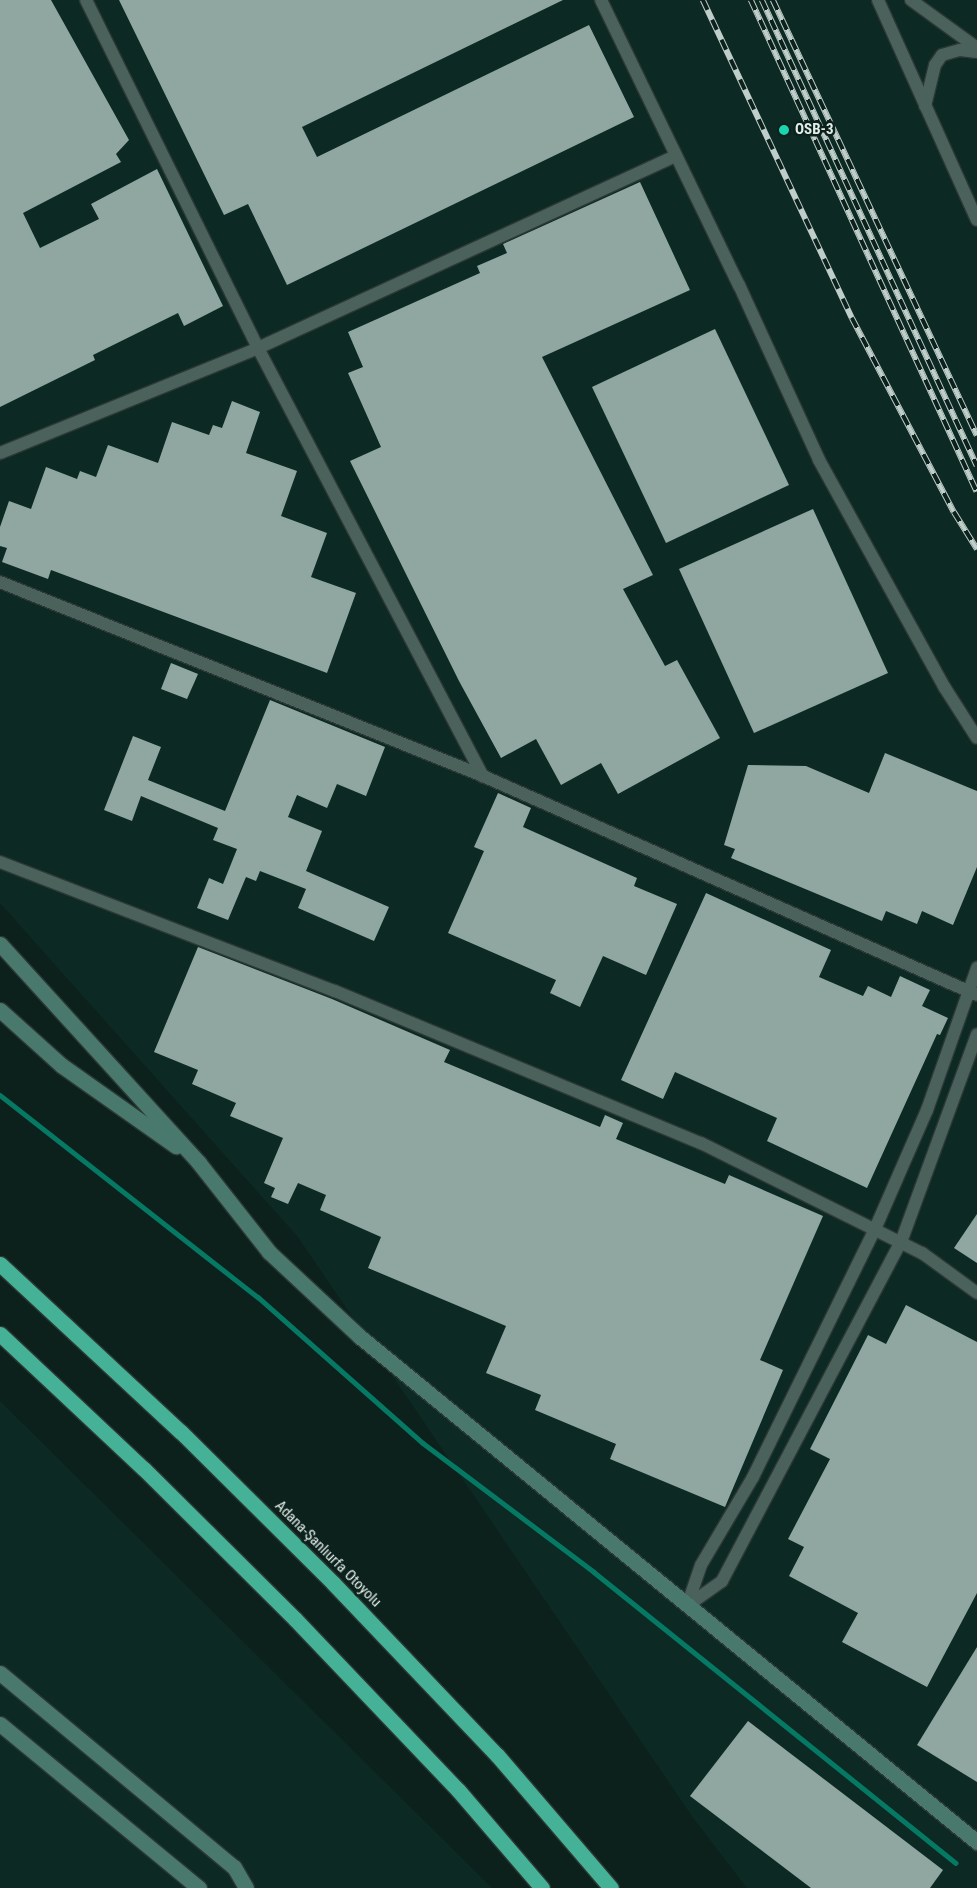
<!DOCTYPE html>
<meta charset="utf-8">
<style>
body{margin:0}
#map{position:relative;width:977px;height:1888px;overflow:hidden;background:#0d211c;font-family:"Roboto Condensed",sans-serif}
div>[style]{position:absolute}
.built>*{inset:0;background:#0c2a23}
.stream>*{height:4.5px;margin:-2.25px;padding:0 2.25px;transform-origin:2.25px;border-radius:2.25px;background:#067964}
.building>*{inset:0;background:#8fa7a0}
.roads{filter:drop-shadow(1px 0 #2d3834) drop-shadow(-1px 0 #2d3834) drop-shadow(0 1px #2d3834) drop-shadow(0 -1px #2d3834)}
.street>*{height:12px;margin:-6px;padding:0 6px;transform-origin:6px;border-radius:6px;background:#4b615b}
.secondary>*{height:15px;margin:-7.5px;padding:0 7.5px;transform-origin:7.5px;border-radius:7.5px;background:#49796d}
.highway>*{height:15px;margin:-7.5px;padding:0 7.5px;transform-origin:7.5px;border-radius:7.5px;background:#45b298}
.rail>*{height:5.5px;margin-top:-2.75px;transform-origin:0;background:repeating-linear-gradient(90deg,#0d211c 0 11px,#c0ceca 0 22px);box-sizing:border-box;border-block:1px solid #c0ceca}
.dots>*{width:14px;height:14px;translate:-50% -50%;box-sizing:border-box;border:2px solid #0d211c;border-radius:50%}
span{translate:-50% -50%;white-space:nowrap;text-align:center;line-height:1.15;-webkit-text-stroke:5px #0d211c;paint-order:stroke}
.poi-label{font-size:15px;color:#e2eeea;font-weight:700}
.left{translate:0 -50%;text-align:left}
.street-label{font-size:15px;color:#e2eeea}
</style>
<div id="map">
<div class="built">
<div style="clip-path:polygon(0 0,977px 0,977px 1888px,747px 1888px,694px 1819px,298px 1237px,0 903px)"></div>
<div style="clip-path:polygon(0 1401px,492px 1888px,0 1888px)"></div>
</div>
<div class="stream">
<div style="left:0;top:1095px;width:328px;rotate:38.1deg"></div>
<div style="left:258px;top:1297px;width:220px;rotate:41.5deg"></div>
<div style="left:423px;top:1443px;width:214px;rotate:37deg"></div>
<div style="left:594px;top:1572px;width:464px;rotate:38.8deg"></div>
</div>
<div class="building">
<div style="clip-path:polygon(0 0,51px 0,129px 140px,116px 154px,121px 162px,23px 213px,40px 248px,99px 219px,91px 204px,157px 169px,223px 306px,184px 326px,178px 313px,93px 355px,95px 360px,0 407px)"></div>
<div style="clip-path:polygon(119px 0,563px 0,302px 127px,317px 157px,589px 25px,634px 117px,287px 285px,248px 204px,224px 215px)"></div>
<div style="clip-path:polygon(640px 182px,690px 290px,542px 357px,653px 575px,623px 589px,665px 666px,677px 660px,720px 738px,618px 794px,601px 763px,561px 785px,536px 739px,501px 758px,459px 681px,350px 461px,381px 447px,348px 373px,363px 367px,348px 332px,480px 273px,477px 266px,507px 253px,503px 244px)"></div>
<div style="clip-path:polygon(715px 329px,789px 485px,666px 543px,592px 387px)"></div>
<div style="clip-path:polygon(232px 401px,260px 412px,246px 453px,297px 471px,281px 516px,327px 533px,311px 577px,356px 593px,327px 673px,51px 570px,48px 579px,2px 562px,7px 548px,0 546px,0 527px,9px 501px,31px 509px,46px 467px,77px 479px,80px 471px,96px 477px,108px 445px,158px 463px,172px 422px,209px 435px,213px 425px,222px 428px)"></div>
<div style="clip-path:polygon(813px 509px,888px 673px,754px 733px,679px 569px)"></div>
<div style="clip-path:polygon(171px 663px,198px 674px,187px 699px,161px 689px)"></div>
<div style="clip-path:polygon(270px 700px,385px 747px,366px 796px,337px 784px,327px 808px,297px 795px,288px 817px,322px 831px,306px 871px,389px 907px,374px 941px,298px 908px,306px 889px,260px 871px,256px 881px,246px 877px,228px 920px,197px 908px,209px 878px,223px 884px,237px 849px,213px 840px,218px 828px,141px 796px,132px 821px,104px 810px,133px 736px,161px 747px,148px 780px,225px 811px)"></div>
<div style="clip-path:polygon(885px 753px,977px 791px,977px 867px,953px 925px,922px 911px,917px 924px,886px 911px,882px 921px,731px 858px,735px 849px,724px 845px,748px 765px,806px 766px,869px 793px)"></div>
<div style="clip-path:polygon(498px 793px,531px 808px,523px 827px,637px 878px,634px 886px,677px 904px,646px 975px,603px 956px,580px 1007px,550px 993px,556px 980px,448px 933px,484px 851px,474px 847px)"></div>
<div style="clip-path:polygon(706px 893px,831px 950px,819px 977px,863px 996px,868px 986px,891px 997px,900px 976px,930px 990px,922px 1006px,948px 1018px,940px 1035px,937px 1034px,867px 1188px,767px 1141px,777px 1118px,675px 1072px,663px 1099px,621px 1080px)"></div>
<div style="clip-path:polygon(198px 947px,332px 999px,450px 1050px,444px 1062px,600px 1127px,605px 1115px,623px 1123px,616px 1139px,725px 1184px,729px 1175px,823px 1216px,760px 1360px,783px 1370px,725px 1507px,610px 1459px,616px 1444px,535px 1410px,541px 1395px,486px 1373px,506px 1326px,368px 1268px,381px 1237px,320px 1210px,326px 1195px,298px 1183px,288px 1204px,271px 1197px,275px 1188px,264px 1183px,283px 1138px,230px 1116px,236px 1103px,192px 1084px,198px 1070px,154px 1052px)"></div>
<div style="clip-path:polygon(977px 1214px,977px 1263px,954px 1248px)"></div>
<div style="clip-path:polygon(906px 1305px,977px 1342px,977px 1593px,927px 1687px,842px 1642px,858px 1613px,789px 1576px,804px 1547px,788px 1539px,830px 1459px,810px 1449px,868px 1335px,886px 1344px)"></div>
<div style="clip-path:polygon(977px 1647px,977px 1782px,917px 1745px)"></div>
<div style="clip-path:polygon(748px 1721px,943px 1870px,930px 1888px,811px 1888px,690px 1796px)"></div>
</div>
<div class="roads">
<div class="street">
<div style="left:86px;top:0;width:388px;rotate:63.7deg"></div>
<div style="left:258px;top:348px;width:484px;rotate:62.3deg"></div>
<div style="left:601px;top:0;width:317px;rotate:64.2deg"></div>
<div style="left:739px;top:285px;width:192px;rotate:65.4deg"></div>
<div style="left:819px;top:460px;width:260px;rotate:61.1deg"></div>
<div style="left:945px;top:688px;width:59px;rotate:57.4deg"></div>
<div style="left:878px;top:0;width:241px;rotate:65.8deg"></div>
<div style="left:911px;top:0;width:82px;rotate:36deg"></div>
<div style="left:925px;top:106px;width:42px;rotate:-76.3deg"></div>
<div style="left:935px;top:65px;width:12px;rotate:-55deg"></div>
<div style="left:942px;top:55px;width:19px;rotate:-16deg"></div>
<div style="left:960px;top:50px;width:17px;rotate:7deg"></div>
<div style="left:0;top:453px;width:279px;rotate:-22.1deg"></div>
<div style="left:258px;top:348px;width:460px;rotate:-24.7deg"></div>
<div style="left:0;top:582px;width:521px;rotate:21.88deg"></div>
<div style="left:483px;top:776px;width:540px;rotate:23.91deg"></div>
<div style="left:0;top:862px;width:359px;rotate:21.1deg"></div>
<div style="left:335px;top:991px;width:396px;rotate:22.6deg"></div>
<div style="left:701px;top:1143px;width:247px;rotate:26.5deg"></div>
<div style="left:922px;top:1253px;width:68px;rotate:36deg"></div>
<div style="left:687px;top:1606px;width:43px;rotate:-71.1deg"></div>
<div style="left:701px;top:1565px;width:102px;rotate:-59.4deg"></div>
<div style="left:753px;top:1477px;width:276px;rotate:-63.8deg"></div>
<div style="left:875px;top:1229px;width:130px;rotate:-66.4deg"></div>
<div style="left:927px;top:1110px;width:151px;rotate:-70.6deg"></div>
<div style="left:687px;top:1606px;width:43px;rotate:-35.5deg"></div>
<div style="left:722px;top:1581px;width:383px;rotate:-62.2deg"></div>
<div style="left:901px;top:1242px;width:221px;rotate:-69.9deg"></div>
</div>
<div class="secondary">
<div style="left:0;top:944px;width:296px;rotate:47.7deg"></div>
<div style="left:199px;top:1163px;width:113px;rotate:51.8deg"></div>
<div style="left:269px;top:1252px;width:123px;rotate:43deg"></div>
<div style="left:359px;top:1336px;width:799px;rotate:39.31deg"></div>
<div style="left:0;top:1010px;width:82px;rotate:42deg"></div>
<div style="left:61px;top:1065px;width:141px;rotate:35.2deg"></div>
<div style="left:0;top:1673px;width:304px;rotate:39.7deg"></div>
<div style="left:234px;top:1867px;width:24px;rotate:60deg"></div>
<div style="left:0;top:1724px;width:258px;rotate:39.5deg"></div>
</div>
<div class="highway">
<div style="left:0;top:1264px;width:247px;rotate:42.9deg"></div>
<div style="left:181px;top:1432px;width:214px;rotate:44.8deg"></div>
<div style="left:333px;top:1583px;width:238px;rotate:46.4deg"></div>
<div style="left:497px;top:1755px;width:175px;rotate:49.4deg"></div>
<div style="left:0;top:1334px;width:197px;rotate:43.2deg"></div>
<div style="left:144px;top:1469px;width:213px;rotate:44.8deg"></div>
<div style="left:295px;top:1619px;width:236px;rotate:46.4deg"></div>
<div style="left:458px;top:1790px;width:129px;rotate:49.4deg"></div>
</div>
</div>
<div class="rail">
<div style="left:703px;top:0;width:351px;rotate:64.9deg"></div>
<div style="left:852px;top:318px;width:219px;rotate:62.3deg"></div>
<div style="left:954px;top:512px;width:44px;rotate:58.1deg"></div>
<div style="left:751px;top:0;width:541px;rotate:65.33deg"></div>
<div style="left:762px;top:0;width:513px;rotate:65.23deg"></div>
<div style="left:773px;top:0;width:481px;rotate:64.9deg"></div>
</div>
<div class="dots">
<div style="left:784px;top:130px;background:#1bd5b1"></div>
</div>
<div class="poi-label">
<span class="left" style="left:795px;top:130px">OSB-3</span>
</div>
<div class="street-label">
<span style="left:328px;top:1554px;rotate:45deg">Adana-Şanlıurfa Otoyolu</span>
</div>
</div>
